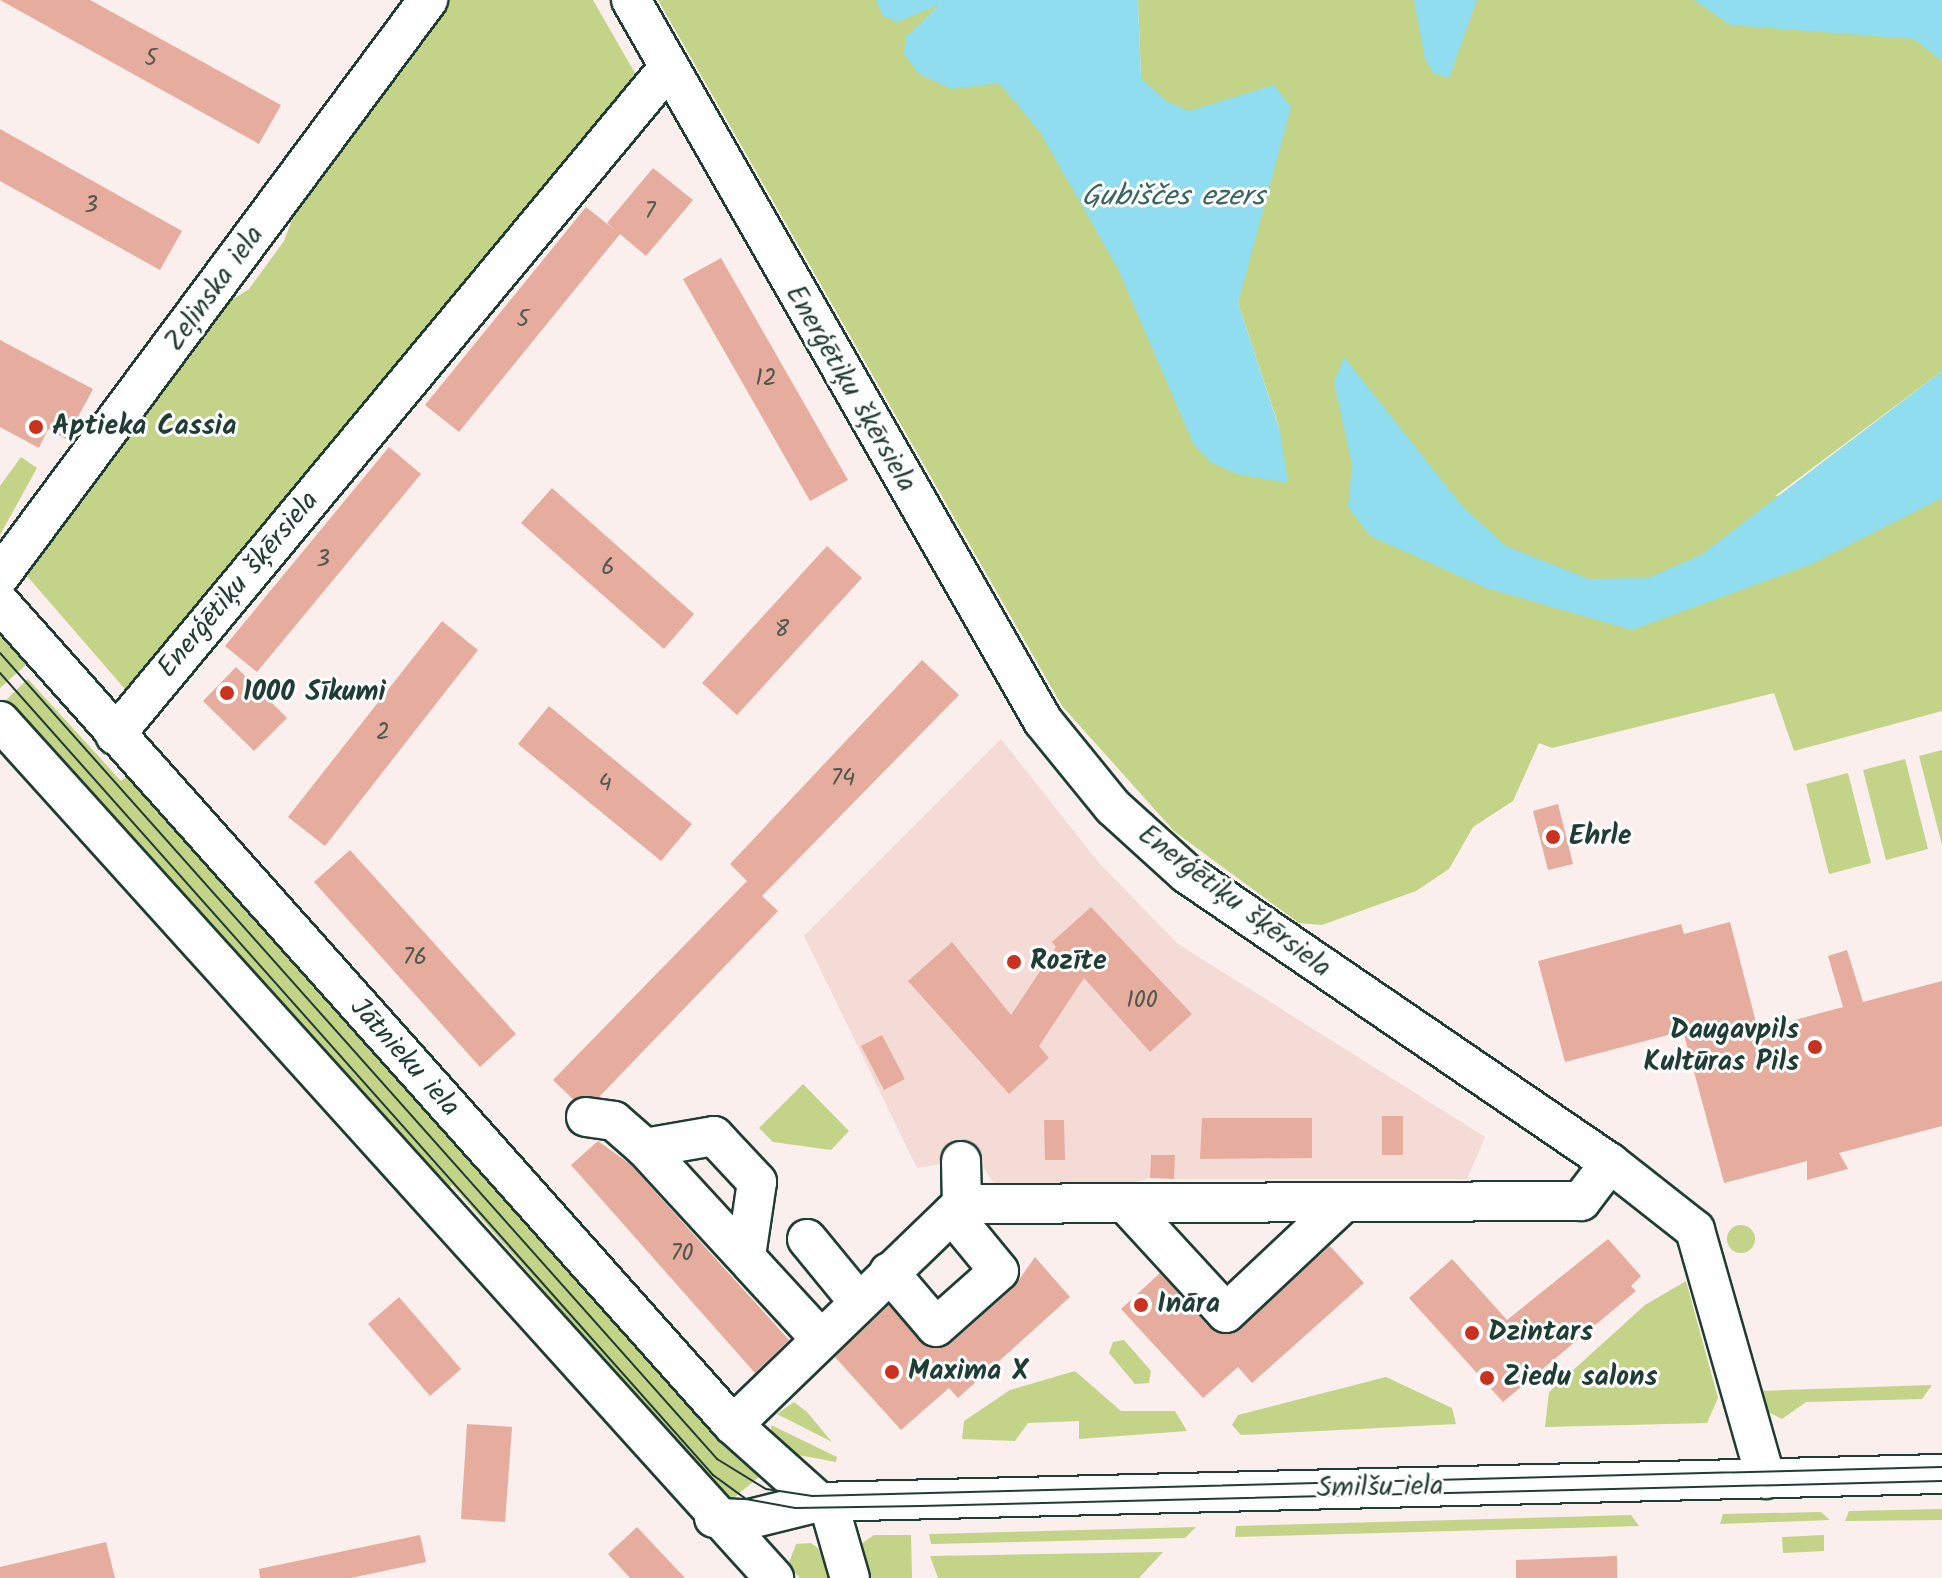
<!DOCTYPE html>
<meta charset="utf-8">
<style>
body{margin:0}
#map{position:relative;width:1942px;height:1578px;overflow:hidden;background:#faefec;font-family:Kalam,sans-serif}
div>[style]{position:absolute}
.built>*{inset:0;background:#f4dbd5}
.green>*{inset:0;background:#c3d387}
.round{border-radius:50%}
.water>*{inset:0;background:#8fddee}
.building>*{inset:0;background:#e6ad9f}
.roads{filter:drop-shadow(2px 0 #1f3d34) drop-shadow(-2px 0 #1f3d34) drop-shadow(0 2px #1f3d34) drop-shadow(0 -2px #1f3d34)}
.minor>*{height:38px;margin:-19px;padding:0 19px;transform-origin:19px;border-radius:19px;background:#fff}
.tram>*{height:2px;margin:-1px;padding:0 1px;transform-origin:1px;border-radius:1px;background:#1f3d34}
.dots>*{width:22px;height:22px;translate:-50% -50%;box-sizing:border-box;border:4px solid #fff;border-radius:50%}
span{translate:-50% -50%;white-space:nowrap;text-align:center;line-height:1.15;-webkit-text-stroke:6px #fff;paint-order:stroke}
.number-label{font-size:24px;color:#51594f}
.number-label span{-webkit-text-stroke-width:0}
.street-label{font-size:28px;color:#1f3d34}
.poi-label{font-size:28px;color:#1f3d34;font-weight:700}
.left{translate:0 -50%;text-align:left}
.right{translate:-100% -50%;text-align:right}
.water-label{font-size:30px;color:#3b6562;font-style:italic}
</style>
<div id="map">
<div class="built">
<div style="clip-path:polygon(1001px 739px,1099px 863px,1178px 944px,1485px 1137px,1467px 1179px,1174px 1179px,1174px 1155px,1151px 1155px,1150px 1178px,1136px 1182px,994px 1184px,978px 1158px,917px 1168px,804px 936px)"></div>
</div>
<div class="green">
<div style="clip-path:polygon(444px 0,593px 0,643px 87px,427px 348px,401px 359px,131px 696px,21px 569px,213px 312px,249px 289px,284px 241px,303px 191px)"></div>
<div style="clip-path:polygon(658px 0,1136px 0,1112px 57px,1280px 430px,1238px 303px,1262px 170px,1188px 183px,1141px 78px,1138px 0,1875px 0,1942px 61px,1942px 371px,1775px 496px,1942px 484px,1942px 711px,1794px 751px,1774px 693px,1552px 748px,1539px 743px,1513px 801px,1473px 827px,1449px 869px,1416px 891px,1322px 925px,1299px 923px,1175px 832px,1062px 706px)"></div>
<div style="clip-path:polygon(21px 457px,37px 468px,0 535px,0 486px)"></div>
<div style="clip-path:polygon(0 631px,28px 663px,0 688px)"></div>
<div style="clip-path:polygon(28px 679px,121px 781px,127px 776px,760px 1476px,730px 1501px,703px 1482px,543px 1302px,549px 1296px,452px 1185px,444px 1192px,5px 701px)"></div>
<div style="clip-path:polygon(1942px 750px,1942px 845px,1919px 756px)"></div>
<div style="clip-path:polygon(1905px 759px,1928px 849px,1886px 860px,1863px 770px)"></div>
<div style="clip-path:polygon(1848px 773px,1871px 863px,1829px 874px,1806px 784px)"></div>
<div style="clip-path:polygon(803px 1084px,849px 1131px,831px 1150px,773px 1142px,759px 1128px)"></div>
<div class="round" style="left:1727px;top:1225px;width:28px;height:28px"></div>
<div style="clip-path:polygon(1686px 1281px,1718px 1398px,1707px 1423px,1545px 1427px,1549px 1392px,1645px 1305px)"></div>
<div style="clip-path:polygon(1124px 1340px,1151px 1371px,1149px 1383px,1135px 1384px,1109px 1353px,1113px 1342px)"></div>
<div style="clip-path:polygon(1075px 1371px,1121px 1411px,1175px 1411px,1187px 1431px,1079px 1439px,1079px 1421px,1028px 1423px,1015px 1441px,962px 1439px,964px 1421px,1010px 1390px)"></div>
<div style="clip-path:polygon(1386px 1377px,1452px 1408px,1456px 1424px,1241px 1435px,1232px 1425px,1238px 1415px)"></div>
<div style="clip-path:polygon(1932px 1385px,1922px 1399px,1806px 1402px,1782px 1419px,1764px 1410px,1759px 1391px)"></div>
<div style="clip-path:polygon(794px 1402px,807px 1412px,832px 1442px,777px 1414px)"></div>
<div style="clip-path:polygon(771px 1425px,837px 1457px,836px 1462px,793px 1454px,772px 1435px)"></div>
<div style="clip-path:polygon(1942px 1509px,1942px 1520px,1845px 1521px,1849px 1511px)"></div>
<div style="clip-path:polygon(1821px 1512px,1830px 1520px,1720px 1524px,1723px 1514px)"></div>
<div style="clip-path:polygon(1631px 1515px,1639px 1526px,1235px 1537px,1236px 1526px)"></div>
<div style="clip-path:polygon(1196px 1527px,1185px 1538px,931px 1544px,929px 1534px)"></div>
<div style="clip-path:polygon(874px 1535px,911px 1535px,912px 1578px,868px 1578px,858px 1546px)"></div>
<div style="clip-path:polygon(1824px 1535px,1824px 1551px,1783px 1553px,1782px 1537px)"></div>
<div style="clip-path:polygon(811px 1543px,818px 1548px,834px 1578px,800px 1578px,788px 1565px,796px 1544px)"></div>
<div style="clip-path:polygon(1163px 1552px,1139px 1578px,938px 1578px,930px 1556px)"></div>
</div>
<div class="water">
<div style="clip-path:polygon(876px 0,1138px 0,1141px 78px,1166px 101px,1189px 111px,1274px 85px,1291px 107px,1238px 303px,1280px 431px,1288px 483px,1237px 474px,1210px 462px,1193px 443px,1118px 269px,1040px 132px,999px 83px,952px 89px,919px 74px,904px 54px,906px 37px,940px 4px,898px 22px,883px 16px)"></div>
<div style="clip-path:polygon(1414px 0,1477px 0,1449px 78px,1433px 73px,1425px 59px)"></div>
<div style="clip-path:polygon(1694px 0,1942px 0,1942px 61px,1914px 39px,1730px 25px)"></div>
<div style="clip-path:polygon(1344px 357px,1463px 507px,1506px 546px,1589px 579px,1648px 578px,1701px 555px,1942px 371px,1942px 498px,1812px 564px,1632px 630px,1486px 588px,1370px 536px,1348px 507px,1352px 465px,1334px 382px)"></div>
</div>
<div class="building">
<div style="clip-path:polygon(0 0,90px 0,281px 105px,259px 144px)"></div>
<div style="clip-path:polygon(0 129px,182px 231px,160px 270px,0 181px)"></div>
<div style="clip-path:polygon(653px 168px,693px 200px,646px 256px,620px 234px,459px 432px,425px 405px,586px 207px,616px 231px,607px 223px)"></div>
<div style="clip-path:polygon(721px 258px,848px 480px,810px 501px,683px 279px)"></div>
<div style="clip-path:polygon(0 340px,93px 389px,66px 439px,48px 429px,39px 448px,0 427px)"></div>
<div style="clip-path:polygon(389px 447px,421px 474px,257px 672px,225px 646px)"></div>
<div style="clip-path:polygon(552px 488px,694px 614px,664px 649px,521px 523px)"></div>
<div style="clip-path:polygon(827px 546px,862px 578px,737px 715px,702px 683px)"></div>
<div style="clip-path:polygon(442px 621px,478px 650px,325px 846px,288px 817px)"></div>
<div style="clip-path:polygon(922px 660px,959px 695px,762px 896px,778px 911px,599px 1097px,574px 1100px,553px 1080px,747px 881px,730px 864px)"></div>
<div style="clip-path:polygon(236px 667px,287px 718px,254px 751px,203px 701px)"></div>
<div style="clip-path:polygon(549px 706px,692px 824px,661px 861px,518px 744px)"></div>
<div style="clip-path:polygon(1558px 804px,1573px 864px,1548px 870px,1533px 811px)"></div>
<div style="clip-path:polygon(350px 850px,516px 1034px,480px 1067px,314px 882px)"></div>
<div style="clip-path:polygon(1091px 907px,1192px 1014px,1150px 1052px,1084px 978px,1039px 1046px,1049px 1058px,1009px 1094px,908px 981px,952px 942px,1011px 1015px,1056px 947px,1052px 942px)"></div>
<div style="clip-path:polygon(1730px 922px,1758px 1030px,1843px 1007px,1828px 956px,1847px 950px,1863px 1002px,1942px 981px,1942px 1126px,1839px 1153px,1848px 1169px,1807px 1180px,1807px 1161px,1724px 1183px,1683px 1031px,1565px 1062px,1538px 961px,1681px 924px,1684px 934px)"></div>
<div style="clip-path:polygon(882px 1035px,905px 1079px,884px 1090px,861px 1046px)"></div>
<div style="clip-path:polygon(1382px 1116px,1403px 1116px,1403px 1155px,1382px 1155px)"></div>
<div style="clip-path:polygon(1202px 1118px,1312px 1118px,1312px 1158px,1200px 1159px)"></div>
<div style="clip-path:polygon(1044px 1120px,1064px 1120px,1065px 1160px,1045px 1160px)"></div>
<div style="clip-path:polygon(598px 1141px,630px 1164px,789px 1340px,755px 1373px,571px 1165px)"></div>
<div style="clip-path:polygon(1151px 1155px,1175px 1155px,1174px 1179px,1150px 1178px)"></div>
<div style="clip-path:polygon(1608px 1239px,1641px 1276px,1631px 1286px,1636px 1291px,1503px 1402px,1409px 1298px,1452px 1259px,1507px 1320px)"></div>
<div style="clip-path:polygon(1330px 1246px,1364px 1283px,1252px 1383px,1238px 1367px,1203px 1398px,1121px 1309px,1160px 1273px,1210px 1328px,1232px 1334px)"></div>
<div style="clip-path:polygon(1035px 1257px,1070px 1297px,958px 1398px,949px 1388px,901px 1430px,835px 1357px,889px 1305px,928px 1347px,950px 1344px,1014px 1287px)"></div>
<div style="clip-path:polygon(399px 1297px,461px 1369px,430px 1396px,368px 1324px)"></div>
<div style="clip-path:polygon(467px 1424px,512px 1427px,505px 1522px,461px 1519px)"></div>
<div style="clip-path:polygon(637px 1527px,685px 1578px,630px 1578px,608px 1554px)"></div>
<div style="clip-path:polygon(420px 1535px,426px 1562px,351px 1578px,260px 1578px,259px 1569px)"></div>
<div style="clip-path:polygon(106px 1542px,115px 1578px,0 1578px,0 1567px)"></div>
<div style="clip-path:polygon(1617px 1556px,1617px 1578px,1516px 1578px,1516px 1560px)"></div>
</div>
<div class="roads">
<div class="minor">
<div style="left:631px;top:0;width:830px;rotate:60.26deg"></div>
<div style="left:1043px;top:721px;width:111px;rotate:50.9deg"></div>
<div style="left:1113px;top:807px;width:100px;rotate:42.2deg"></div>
<div style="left:1187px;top:874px;width:512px;rotate:34.34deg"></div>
<div style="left:1610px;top:1163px;width:108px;rotate:38.2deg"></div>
<div style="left:1695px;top:1230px;width:259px;rotate:74.1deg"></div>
<div style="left:0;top:576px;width:718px;rotate:-53.39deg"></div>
<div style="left:0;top:603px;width:1101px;rotate:48.28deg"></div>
<div style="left:733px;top:1425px;width:115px;rotate:41.8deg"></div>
<div style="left:0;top:721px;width:1155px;rotate:47.91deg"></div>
<div style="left:115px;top:735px;width:868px;rotate:-50.33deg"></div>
<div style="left:586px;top:1117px;width:28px;rotate:8deg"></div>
<div style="left:614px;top:1121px;width:41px;rotate:41.1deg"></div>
<div style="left:645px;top:1148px;width:257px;rotate:47.4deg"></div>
<div style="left:645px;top:1148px;width:70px;rotate:-9.9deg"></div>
<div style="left:714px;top:1136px;width:63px;rotate:46.9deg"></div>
<div style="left:757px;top:1182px;width:75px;rotate:98.5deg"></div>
<div style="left:961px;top:1161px;width:43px;rotate:88.7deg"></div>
<div style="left:1125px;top:1203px;width:149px;rotate:47.4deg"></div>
<div style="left:1226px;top:1313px;width:162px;rotate:-43.2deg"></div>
<div style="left:807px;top:1239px;width:80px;rotate:50.6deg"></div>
<div style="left:889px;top:1272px;width:72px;rotate:49.5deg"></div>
<div style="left:936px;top:1327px;width:84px;rotate:-41.6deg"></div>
<div style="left:999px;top:1271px;width:74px;rotate:-129.5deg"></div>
<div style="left:733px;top:1425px;width:318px;rotate:-44deg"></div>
<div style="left:962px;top:1204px;width:619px;rotate:-0.28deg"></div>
<div style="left:1581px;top:1201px;width:48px;rotate:-52.7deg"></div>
<div style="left:828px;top:1502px;width:79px;rotate:73.9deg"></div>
<div style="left:714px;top:1518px;width:36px;rotate:2deg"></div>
<div style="left:750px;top:1519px;width:71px;rotate:-13.8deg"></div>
<div style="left:819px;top:1502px;width:1123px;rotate:-1.43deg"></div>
</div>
</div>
<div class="tram">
<div style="left:0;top:653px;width:1079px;rotate:48.34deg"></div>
<div style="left:717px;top:1459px;width:57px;rotate:31.5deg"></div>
<div style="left:766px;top:1489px;width:47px;rotate:8.7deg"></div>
<div style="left:812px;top:1496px;width:1130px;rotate:-1.47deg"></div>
<div style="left:0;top:673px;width:1073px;rotate:48.36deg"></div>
<div style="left:713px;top:1475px;width:41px;rotate:36deg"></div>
<div style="left:746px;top:1499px;width:50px;rotate:10.4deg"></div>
<div style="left:795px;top:1508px;width:126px;rotate:-0.9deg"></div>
<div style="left:921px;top:1506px;width:1021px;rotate:-1.4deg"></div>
</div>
<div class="dots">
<div style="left:36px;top:427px;background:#c8321e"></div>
<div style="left:227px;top:693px;background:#c8321e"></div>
<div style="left:1553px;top:837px;background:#c8321e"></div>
<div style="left:1014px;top:962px;background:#c8321e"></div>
<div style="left:1815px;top:1047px;background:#c8321e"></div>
<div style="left:1141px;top:1305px;background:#c8321e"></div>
<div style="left:1472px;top:1333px;background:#c8321e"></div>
<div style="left:892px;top:1372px;background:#c8321e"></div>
<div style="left:1487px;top:1378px;background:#c8321e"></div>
</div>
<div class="number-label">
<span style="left:151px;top:59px">5</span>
<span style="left:91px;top:206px">3</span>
<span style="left:650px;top:212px">7</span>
<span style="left:523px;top:320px">5</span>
<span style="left:766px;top:379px">12</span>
<span style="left:323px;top:560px">3</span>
<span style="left:608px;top:568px">6</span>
<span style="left:782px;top:630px">8</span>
<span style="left:383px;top:733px">2</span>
<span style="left:843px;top:779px">74</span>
<span style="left:605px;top:784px">4</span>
<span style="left:415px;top:958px">76</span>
<span style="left:1142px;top:1001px">100</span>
<span style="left:682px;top:1254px">70</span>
</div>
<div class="street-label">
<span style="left:215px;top:289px;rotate:-54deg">Zeļinska iela</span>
<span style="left:850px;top:389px;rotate:60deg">Enerģētiķu šķērsiela</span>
<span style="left:239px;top:585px;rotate:-50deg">Enerģētiķu šķērsiela</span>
<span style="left:1234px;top:902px;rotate:37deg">Enerģētiķu šķērsiela</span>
<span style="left:404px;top:1058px;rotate:48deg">Jātnieku iela</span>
<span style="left:1380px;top:1488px;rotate:-1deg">Smilšu iela</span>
</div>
<div class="poi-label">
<span class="left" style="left:52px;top:427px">Aptieka Cassia</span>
<span class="left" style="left:243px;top:693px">1000 Sīkumi</span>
<span class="left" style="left:1569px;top:837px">Ehrle</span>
<span class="left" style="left:1030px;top:962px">Rozīte</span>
<span class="right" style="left:1799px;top:1047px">Daugavpils<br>Kultūras Pils</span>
<span class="left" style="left:1157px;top:1305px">Ināra</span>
<span class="left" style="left:1488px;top:1333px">Dzintars</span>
<span class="left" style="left:908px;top:1372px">Maxima X</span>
<span class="left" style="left:1503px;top:1378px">Ziedu salons</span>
</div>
<div class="water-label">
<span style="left:1173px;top:197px">Gubiščes ezers</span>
</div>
</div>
